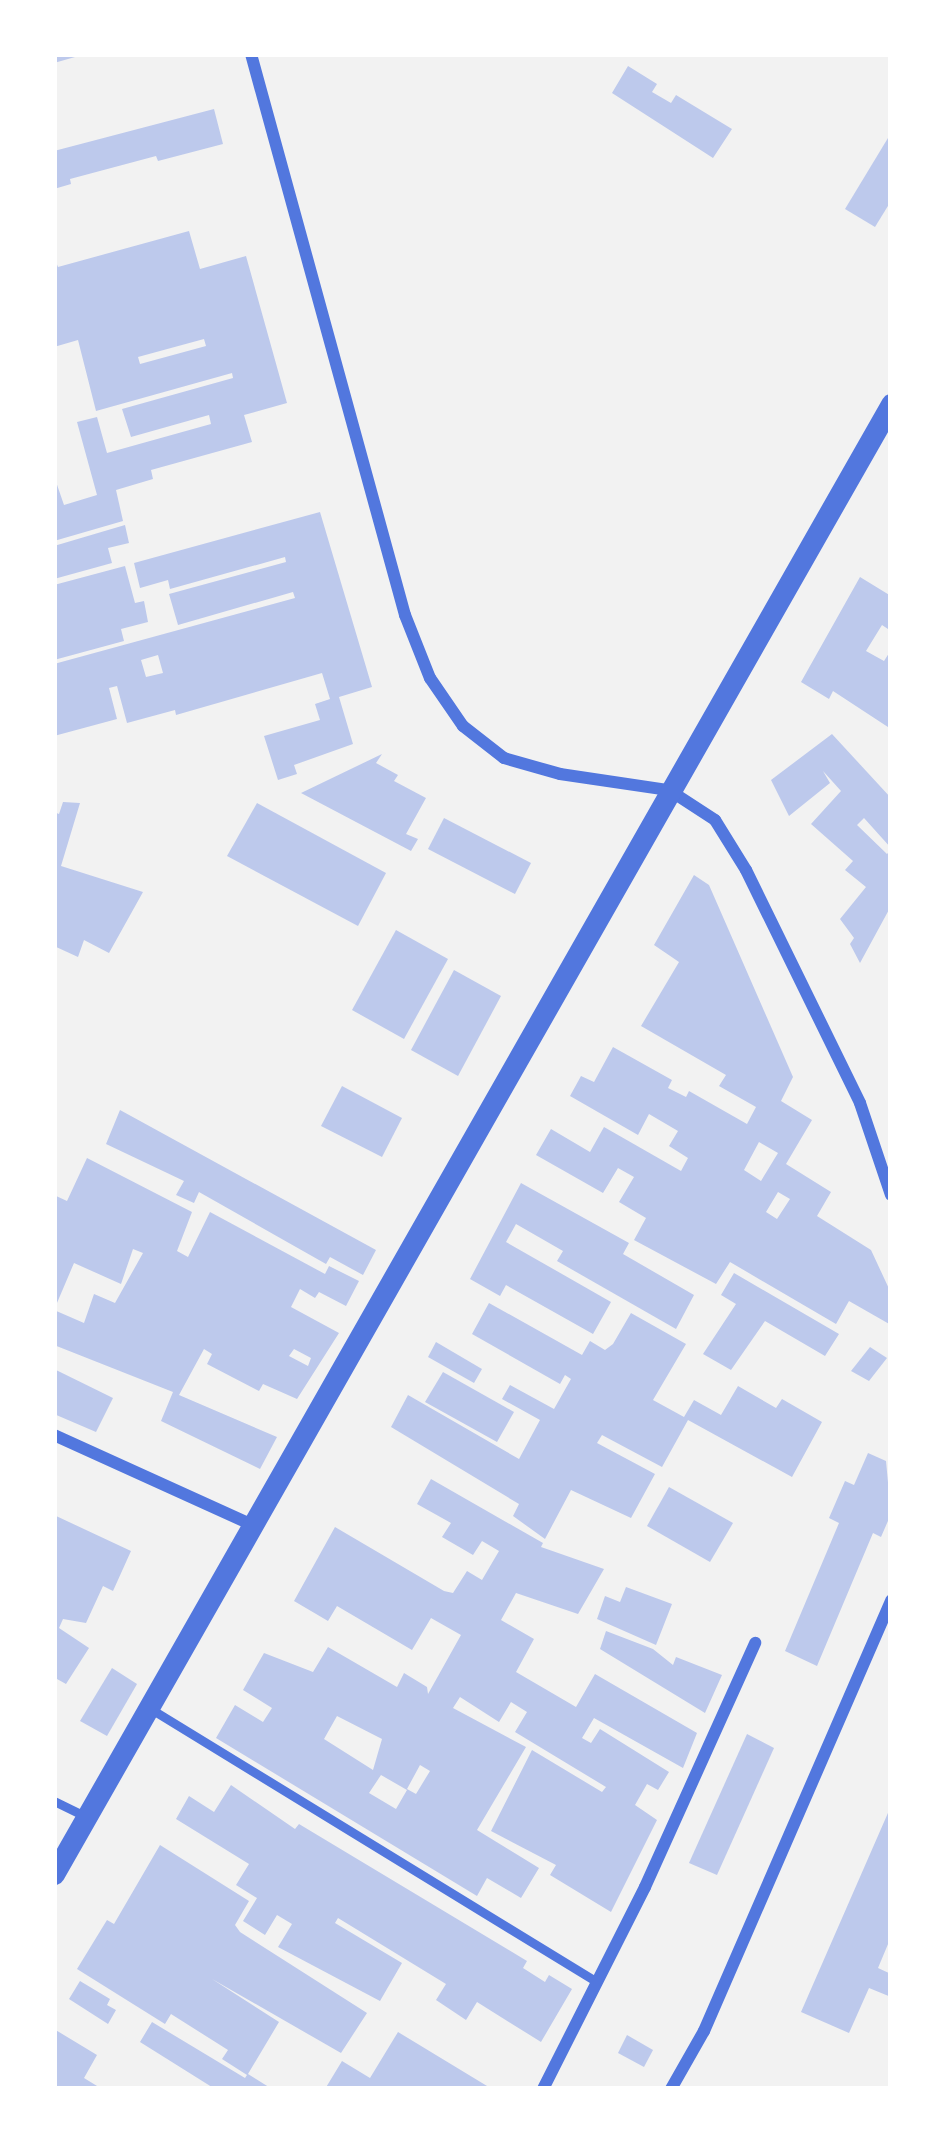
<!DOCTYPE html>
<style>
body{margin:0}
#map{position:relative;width:945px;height:2143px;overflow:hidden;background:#f2f2f2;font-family:Rubik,sans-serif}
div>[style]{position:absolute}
.building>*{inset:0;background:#bdc9ec}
.service>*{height:9px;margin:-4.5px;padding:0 4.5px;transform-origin:4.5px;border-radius:4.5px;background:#5277de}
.minor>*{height:12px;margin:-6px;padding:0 6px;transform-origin:6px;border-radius:6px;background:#5277de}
.tertiary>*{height:21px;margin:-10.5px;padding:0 10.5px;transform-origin:10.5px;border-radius:10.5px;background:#5277de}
span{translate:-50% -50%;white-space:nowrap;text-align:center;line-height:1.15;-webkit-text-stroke:9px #fff;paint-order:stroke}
.frame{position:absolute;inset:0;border:57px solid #fff;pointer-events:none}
</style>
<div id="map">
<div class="building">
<div style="clip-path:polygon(54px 54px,82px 54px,82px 55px,54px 63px)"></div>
<div style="clip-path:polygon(628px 66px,657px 84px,652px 92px,671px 103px,676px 95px,732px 129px,713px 158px,612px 93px)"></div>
<div style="clip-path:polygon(214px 109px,223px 144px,158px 161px,156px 156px,70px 179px,71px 184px,54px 189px,54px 151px)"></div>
<div style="clip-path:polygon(891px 133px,891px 201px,875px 227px,845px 209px)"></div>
<div style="clip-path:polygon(evenodd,189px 231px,200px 269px,246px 256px,287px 403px,244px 415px,252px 442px,151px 470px,153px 479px,116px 490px,123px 521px,54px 541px,54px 476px,64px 505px,97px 495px,77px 422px,97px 417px,107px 453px,211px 424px,209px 415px,131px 437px,122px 409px,233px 378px,232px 373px,96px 411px,78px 340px,54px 347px,54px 257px,58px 267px,189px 231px,204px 339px,206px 346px,140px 364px,138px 357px,204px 339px)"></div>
<div style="clip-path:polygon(evenodd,320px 512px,372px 687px,339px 697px,353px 744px,294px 765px,297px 774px,278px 780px,264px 736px,320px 720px,315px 704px,330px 699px,322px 673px,176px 715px,175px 710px,127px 723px,117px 686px,109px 688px,117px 719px,54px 736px,54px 664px,295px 598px,293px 592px,178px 625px,169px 594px,286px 562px,285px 557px,170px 589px,168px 580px,140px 588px,134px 563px,320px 512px,158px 655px,163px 673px,146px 677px,141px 660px,158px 655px)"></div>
<div style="clip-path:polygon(125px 525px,129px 543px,108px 548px,112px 563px,54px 579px,54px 546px)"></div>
<div style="clip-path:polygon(125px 566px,135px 603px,144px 601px,148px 622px,121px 629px,124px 641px,54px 660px,54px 585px)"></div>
<div style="clip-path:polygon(860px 577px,891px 596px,891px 631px,882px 625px,866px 651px,884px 661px,891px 650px,891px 729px,833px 691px,829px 699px,801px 682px)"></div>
<div style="clip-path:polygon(832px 734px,891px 798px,891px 848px,864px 818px,857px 825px,887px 854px,891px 850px,891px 906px,860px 963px,850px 944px,854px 938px,840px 919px,866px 887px,845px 870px,853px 861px,811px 824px,841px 791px,823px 771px,830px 783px,789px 816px,771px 780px)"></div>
<div style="clip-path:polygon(382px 754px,376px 763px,398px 775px,394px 781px,426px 798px,406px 834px,418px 839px,411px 851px,301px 793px)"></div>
<div style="clip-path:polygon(63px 802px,80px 803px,61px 866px,143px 892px,109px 953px,84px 940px,78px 957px,54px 946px,54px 812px,59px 814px)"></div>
<div style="clip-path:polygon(257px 803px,386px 873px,358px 926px,227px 856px)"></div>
<div style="clip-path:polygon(444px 818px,531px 863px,515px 894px,428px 849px)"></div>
<div style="clip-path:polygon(evenodd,694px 875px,709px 885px,793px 1077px,781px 1101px,812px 1120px,786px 1164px,831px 1192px,817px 1216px,871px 1250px,891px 1293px,891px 1325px,849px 1301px,836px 1324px,730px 1262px,716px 1284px,634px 1240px,646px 1218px,619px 1202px,634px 1177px,618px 1168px,603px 1193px,536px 1155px,551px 1129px,590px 1152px,604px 1127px,681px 1171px,688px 1158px,669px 1146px,678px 1131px,649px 1114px,638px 1135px,570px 1096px,581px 1076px,594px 1082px,613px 1047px,672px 1080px,668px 1088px,686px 1097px,689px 1091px,747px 1124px,756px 1107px,719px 1086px,726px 1075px,641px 1026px,679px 962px,654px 945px,694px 875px,759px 1142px,778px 1153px,761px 1181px,744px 1170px,759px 1142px,694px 875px,778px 1192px,790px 1199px,777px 1219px,766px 1212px,778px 1192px)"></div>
<div style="clip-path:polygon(396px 930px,448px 959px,404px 1039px,352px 1010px)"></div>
<div style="clip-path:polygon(454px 970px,501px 996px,458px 1076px,411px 1050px)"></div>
<div style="clip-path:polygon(342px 1086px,402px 1118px,382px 1157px,321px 1126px)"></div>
<div style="clip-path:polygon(120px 1110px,376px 1250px,363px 1275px,330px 1257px,326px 1264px,199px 1192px,194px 1203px,176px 1195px,184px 1181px,106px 1144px)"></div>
<div style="clip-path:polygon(evenodd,87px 1158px,192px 1212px,177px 1251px,188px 1257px,210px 1212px,325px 1274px,329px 1266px,359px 1281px,346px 1306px,319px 1292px,315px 1298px,300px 1289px,291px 1307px,339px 1333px,297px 1399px,263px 1384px,259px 1391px,207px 1364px,212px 1354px,204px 1349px,179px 1395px,277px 1437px,260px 1469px,161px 1421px,173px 1392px,54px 1345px,54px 1310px,84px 1323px,94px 1294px,115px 1303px,143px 1253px,133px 1249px,121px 1284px,74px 1263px,54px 1310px,54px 1195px,67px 1201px,87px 1158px,294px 1349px,311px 1358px,308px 1366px,289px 1356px,294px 1349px)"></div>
<div style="clip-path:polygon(521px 1183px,629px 1243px,623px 1254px,694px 1295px,676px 1329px,557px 1261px,563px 1251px,516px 1224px,506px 1242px,611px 1302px,593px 1334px,506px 1285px,500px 1296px,470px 1279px)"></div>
<div style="clip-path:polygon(734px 1273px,839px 1334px,825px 1356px,765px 1321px,731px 1370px,703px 1354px,736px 1304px,721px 1295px)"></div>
<div style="clip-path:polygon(489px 1303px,582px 1355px,590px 1341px,605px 1350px,613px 1344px,631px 1313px,686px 1344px,653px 1400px,684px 1417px,694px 1400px,721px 1415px,738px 1386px,776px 1408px,782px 1399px,822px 1422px,792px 1477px,688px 1420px,662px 1467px,602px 1435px,597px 1443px,655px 1474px,631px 1518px,571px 1490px,545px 1539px,513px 1516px,519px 1504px,391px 1427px,408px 1395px,519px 1459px,540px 1420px,502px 1399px,510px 1385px,554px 1409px,571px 1379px,565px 1375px,560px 1384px,472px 1334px)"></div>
<div style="clip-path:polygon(436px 1342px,482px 1369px,474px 1383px,428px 1357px)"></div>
<div style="clip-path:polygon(870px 1347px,887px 1358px,869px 1381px,851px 1371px)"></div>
<div style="clip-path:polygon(54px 1369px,113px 1398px,96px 1432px,54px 1414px)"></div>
<div style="clip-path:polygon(443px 1372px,514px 1412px,497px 1442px,425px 1402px)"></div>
<div style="clip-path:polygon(868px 1453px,886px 1461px,891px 1514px,881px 1537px,873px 1533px,817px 1666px,785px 1651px,839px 1523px,829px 1518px,845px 1481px,854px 1485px)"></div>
<div style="clip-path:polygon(evenodd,431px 1479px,543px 1543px,541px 1547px,604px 1569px,578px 1614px,516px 1593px,501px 1620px,534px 1639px,516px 1672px,576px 1707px,595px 1674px,697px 1733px,683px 1768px,594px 1718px,582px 1738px,591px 1743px,600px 1729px,669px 1772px,658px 1790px,647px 1784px,635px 1805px,657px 1820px,611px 1912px,550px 1875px,556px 1865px,491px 1831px,532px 1750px,602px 1792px,606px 1787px,515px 1732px,527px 1712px,511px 1702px,499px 1722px,460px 1697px,453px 1708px,526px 1747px,477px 1830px,539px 1868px,521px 1898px,487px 1878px,477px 1896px,216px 1738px,235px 1705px,263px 1722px,272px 1708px,243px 1690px,264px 1653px,313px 1672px,328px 1647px,397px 1687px,404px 1673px,427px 1687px,428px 1694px,461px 1635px,431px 1618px,412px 1650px,337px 1606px,328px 1621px,294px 1601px,335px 1527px,444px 1591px,453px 1593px,467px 1571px,482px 1580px,499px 1551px,482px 1541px,473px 1555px,442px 1537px,451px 1523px,417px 1504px,431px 1479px,337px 1716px,382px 1739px,373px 1770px,324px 1739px,337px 1716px,431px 1479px,420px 1765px,430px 1771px,416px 1794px,407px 1789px,420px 1765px,431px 1479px,381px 1775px,407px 1790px,396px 1809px,369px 1793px,381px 1775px)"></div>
<div style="clip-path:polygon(669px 1487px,733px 1523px,710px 1562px,647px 1526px)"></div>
<div style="clip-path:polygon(54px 1515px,131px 1551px,113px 1591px,103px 1586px,86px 1623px,63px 1619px,59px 1628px,89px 1648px,66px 1684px,57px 1679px,54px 1687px)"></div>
<div style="clip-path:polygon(626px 1587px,672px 1604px,656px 1645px,597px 1619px,605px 1596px,620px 1602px)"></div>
<div style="clip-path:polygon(606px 1631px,653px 1649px,673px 1665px,676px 1657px,722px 1675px,705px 1713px,600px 1649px)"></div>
<div style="clip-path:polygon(112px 1668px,137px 1684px,107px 1736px,80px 1721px)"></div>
<div style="clip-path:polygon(747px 1734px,774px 1748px,717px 1875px,689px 1863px)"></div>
<div style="clip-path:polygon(231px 1785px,295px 1829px,299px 1824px,527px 1961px,523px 1968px,545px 1982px,549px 1975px,572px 1989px,541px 2042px,477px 2002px,466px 2020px,436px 2000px,446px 1984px,338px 1918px,335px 1923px,402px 1963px,380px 2001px,278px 1947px,292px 1924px,277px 1915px,265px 1935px,243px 1921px,257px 1898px,236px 1885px,249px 1864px,176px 1819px,189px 1796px,214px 1812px)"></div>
<div style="clip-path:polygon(891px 1806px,891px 1937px,878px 1968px,891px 1974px,891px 1997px,869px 1988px,849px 2033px,801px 2012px)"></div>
<div style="clip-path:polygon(160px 1845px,249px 1901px,235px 1925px,240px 1932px,367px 2013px,341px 2053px,212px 1979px,279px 2022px,248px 2074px,272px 2089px,215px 2089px,140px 2042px,152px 2022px,245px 2078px,247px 2075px,222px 2059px,228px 2050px,171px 2014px,165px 2024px,77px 1969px,107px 1920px,114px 1924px)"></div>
<div style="clip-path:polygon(80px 1981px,110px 1999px,107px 2005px,116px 2010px,108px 2024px,69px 1999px)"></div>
<div style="clip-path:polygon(54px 2029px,97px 2055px,84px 2078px,102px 2089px,54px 2089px)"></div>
<div style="clip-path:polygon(398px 2032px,492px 2089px,325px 2089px,342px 2061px,370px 2078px)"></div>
<div style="clip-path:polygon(627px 2035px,653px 2050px,644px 2067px,618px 2053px)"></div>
</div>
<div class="service">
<div style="left:151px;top:1709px;width:523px;rotate:31.47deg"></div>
<div style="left:54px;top:1801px;width:37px;rotate:26deg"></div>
</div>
<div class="minor">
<div style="left:251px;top:54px;width:582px;rotate:74.65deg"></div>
<div style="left:405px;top:615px;width:68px;rotate:68.4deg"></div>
<div style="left:430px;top:678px;width:58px;rotate:55.5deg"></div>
<div style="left:463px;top:726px;width:52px;rotate:38deg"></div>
<div style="left:504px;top:758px;width:58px;rotate:15.9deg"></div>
<div style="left:560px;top:774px;width:110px;rotate:8.4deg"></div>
<div style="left:669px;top:790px;width:55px;rotate:33.1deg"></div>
<div style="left:715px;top:820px;width:59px;rotate:58.2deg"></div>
<div style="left:746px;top:870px;width:259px;rotate:63.9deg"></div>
<div style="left:860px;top:1103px;width:97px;rotate:71.4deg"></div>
<div style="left:54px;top:1435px;width:221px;rotate:24.4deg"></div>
<div style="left:543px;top:2089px;width:226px;rotate:-63.2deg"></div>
<div style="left:645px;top:1887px;width:268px;rotate:-65.7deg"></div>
<div style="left:671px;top:2089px;width:67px;rotate:-60.4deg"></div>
<div style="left:704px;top:2031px;width:470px;rotate:-66.5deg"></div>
</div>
<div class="tertiary">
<div style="left:54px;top:1874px;width:1692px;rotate:-60.34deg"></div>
</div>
<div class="frame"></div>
</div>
